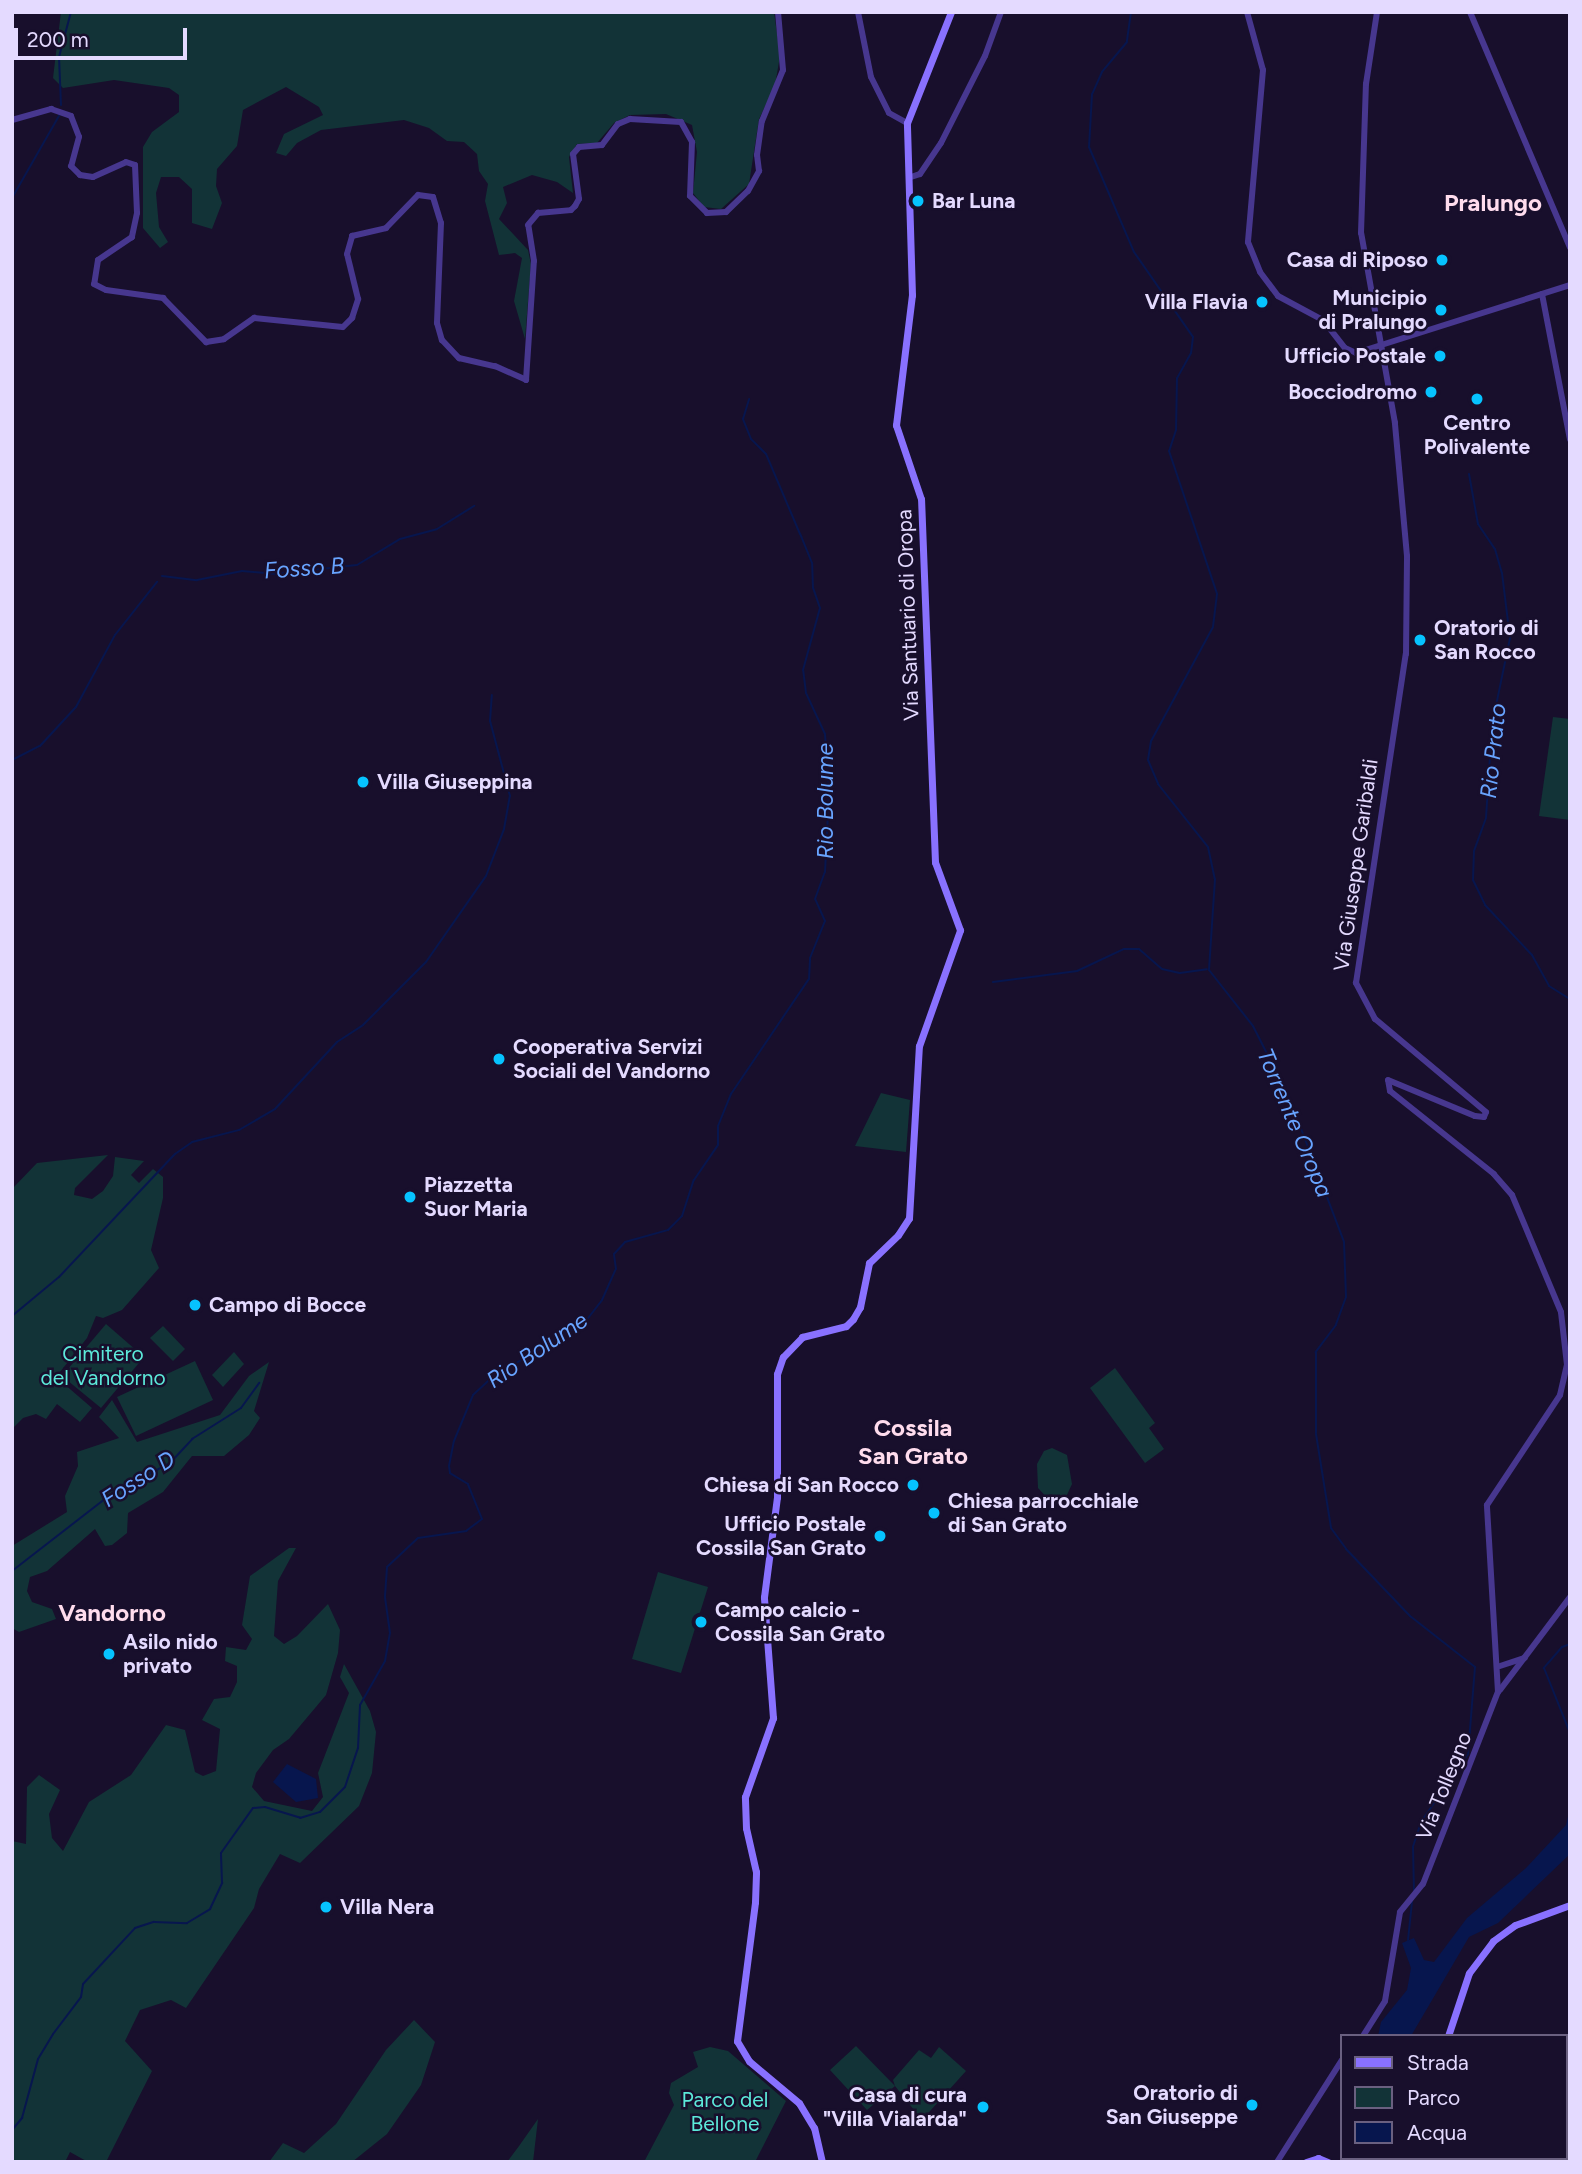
<!DOCTYPE html>
<style>
body{margin:0}
#map{position:relative;width:1582px;height:2174px;overflow:hidden;background:#180f2c;font-family:Figtree,sans-serif}
div>[style]{position:absolute}
.green>*{inset:0;background:#123337}
.water>*{inset:0;background:#07164e}
.stream>*{height:2px;margin:-1px;padding:0 1px;transform-origin:1px;border-radius:1px;background:#07164e}
.tertiary>*{height:6px;margin:-3px;padding:0 3px;transform-origin:3px;border-radius:3px;background:#47378f}
.secondary>*{height:7px;margin:-3.5px;padding:0 3.5px;transform-origin:3.5px;border-radius:3.5px;background:#8971ff}
.dots>*{width:19px;height:19px;translate:-50% -50%;box-sizing:border-box;border:4px solid #180f2c;border-radius:50%}
span{translate:-50% -50%;white-space:nowrap;text-align:center;line-height:1.15;-webkit-text-stroke:5px #180f2c;paint-order:stroke}
.poi-label{font-size:21px;color:#e4daff;font-weight:700}
.left{translate:0 -50%;text-align:left}
.right{translate:-100% -50%;text-align:right}
.street-label{font-size:21px;color:#e4daff}
.park-label{font-size:21px;color:#5ce9da}
.water-label{font-size:23px;color:#68a4ff;font-style:italic}
.quarter-label{font-size:24px;color:#ffdced;font-weight:700}
.frame{position:absolute;inset:0;border:14px solid #e4daff;pointer-events:none}
.legend{position:absolute;left:1340px;top:2034px;width:228px;height:126px;box-sizing:border-box;background:#180f2c;border:2px solid #6a6080;margin:0;padding:9px 12px;list-style:none;font-size:21px;color:#e4daff}
.legend li{display:flex;align-items:center;gap:14px;height:35px}
.legend b{width:35px;border:2px solid #6a6080}
.scale{position:absolute;left:14px;top:28px;width:173px;height:32px;box-sizing:border-box;border:4px solid #e4daff;border-top:0;padding-left:9px;font-size:21px;line-height:24px;white-space:nowrap;color:#e4daff;-webkit-text-stroke:5px #180f2c;paint-order:stroke}
</style>
<div id="map">
<div class="green">
<div style="clip-path:polygon(61px 12px,774px 12px,780px 56px,775px 85px,759px 119px,749px 184px,721px 209px,704px 207px,693px 193px,697px 152px,692px 125px,666px 114px,630px 115px,614px 123px,597px 143px,577px 144px,569px 157px,573px 193px,557px 182px,532px 175px,503px 187px,507px 203px,499px 219px,528px 250px,531px 264px,525px 339px,514px 301px,522px 258px,515px 253px,499px 255px,485px 201px,488px 184px,479px 171px,477px 154px,464px 142px,447px 141px,429px 128px,404px 120px,321px 130px,297px 143px,286px 156px,276px 153px,284px 134px,323px 115px,319px 107px,286px 87px,243px 110px,237px 146px,217px 169px,216px 186px,222px 203px,212px 229px,192px 223px,192px 189px,179px 177px,161px 177px,156px 193px,159px 227px,168px 242px,160px 248px,143px 228px,143px 147px,152px 132px,179px 112px,179px 95px,169px 88px,114px 80px,63px 88px,53px 78px)"></div>
<div style="clip-path:polygon(1553px 717px,1570px 719px,1570px 820px,1539px 816px)"></div>
<div style="clip-path:polygon(881px 1093px,910px 1100px,906px 1152px,855px 1146px)"></div>
<div style="clip-path:polygon(108px 1155px,75px 1188px,74px 1195px,92px 1199px,103px 1191px,113px 1176px,115px 1157px,144px 1161px,131px 1175px,139px 1183px,153px 1169px,163px 1177px,163px 1198px,151px 1250px,159px 1268px,122px 1310px,103px 1318px,96px 1316px,87px 1338px,56px 1377px,92px 1408px,80px 1422px,57px 1404px,46px 1419px,36px 1414px,23px 1418px,13px 1428px,13px 1438px,12px 1189px,37px 1163px)"></div>
<div style="clip-path:polygon(106px 1324px,144px 1357px,101px 1408px,62px 1376px)"></div>
<div style="clip-path:polygon(163px 1326px,185px 1349px,173px 1361px,150px 1338px)"></div>
<div style="clip-path:polygon(234px 1352px,244px 1364px,223px 1387px,212px 1375px)"></div>
<div style="clip-path:polygon(195px 1361px,213px 1400px,136px 1436px,117px 1397px)"></div>
<div style="clip-path:polygon(269px 1362px,254px 1411px,260px 1418px,249px 1435px,224px 1456px,192px 1456px,163px 1492px,128px 1513px,127px 1533px,112px 1545px,105px 1546px,95px 1529px,47px 1571px,30px 1577px,27px 1591px,32px 1602px,52px 1609px,56px 1619px,19px 1632px,12px 1628px,12px 1546px,67px 1512px,65px 1496px,78px 1466px,77px 1452px,119px 1438px,99px 1417px,112px 1400px,137px 1442px,220px 1415px,249px 1376px)"></div>
<div style="clip-path:polygon(1115px 1368px,1155px 1423px,1149px 1428px,1164px 1449px,1145px 1463px,1090px 1388px)"></div>
<div style="clip-path:polygon(1052px 1448px,1067px 1455px,1072px 1484px,1066px 1497px,1050px 1501px,1038px 1488px,1037px 1464px,1044px 1451px)"></div>
<div style="clip-path:polygon(289px 1548px,296px 1548px,278px 1581px,274px 1636px,284px 1644px,297px 1636px,328px 1604px,340px 1630px,338px 1653px,326px 1695px,289px 1739px,273px 1750px,256px 1773px,252px 1787px,264px 1801px,312px 1811px,323px 1797px,318px 1773px,349px 1693px,340px 1677px,344px 1664px,370px 1711px,376px 1732px,372px 1773px,359px 1806px,300px 1863px,280px 1854px,259px 1889px,254px 1908px,186px 2008px,171px 2000px,140px 2010px,125px 2041px,152px 2071px,106px 2162px,88px 2162px,70px 2152px,65px 2162px,12px 2162px,12px 1841px,26px 1844px,27px 1787px,39px 1775px,60px 1790px,49px 1814px,52px 1838px,63px 1851px,89px 1802px,131px 1775px,166px 1725px,185px 1730px,195px 1772px,203px 1776px,216px 1771px,220px 1729px,202px 1720px,214px 1699px,230px 1697px,237px 1682px,237px 1666px,225px 1661px,226px 1647px,246px 1650px,252px 1639px,242px 1625px,250px 1576px)"></div>
<div style="clip-path:polygon(658px 1572px,708px 1587px,681px 1673px,632px 1659px)"></div>
<div style="clip-path:polygon(414px 2020px,435px 2042px,421px 2085px,387px 2134px,352px 2162px,269px 2162px,283px 2143px,304px 2153px,336px 2124px,386px 2050px)"></div>
<div style="clip-path:polygon(856px 2046px,895px 2086px,893px 2080px,919px 2050px,931px 2058px,939px 2047px,966px 2071px,922px 2120px,895px 2086px,867px 2110px,830px 2070px)"></div>
<div style="clip-path:polygon(710px 2047px,728px 2051px,786px 2101px,755px 2162px,644px 2162px,674px 2105px,669px 2093px,671px 2083px,698px 2067px,693px 2052px)"></div>
<div style="clip-path:polygon(538px 2119px,533px 2162px,507px 2162px,519px 2146px)"></div>
</div>
<div class="water">
<div style="clip-path:polygon(287px 1764px,316px 1779px,318px 1798px,296px 1802px,273px 1782px)"></div>
<div style="clip-path:polygon(1570px 1808px,1570px 1854px,1498px 1923px,1469px 1937px,1411px 2036px,1378px 2036px,1381px 2022px,1407px 1990px,1411px 1968px,1402px 1943px,1414px 1938px,1424px 1960px,1434px 1962px,1467px 1918px,1526px 1868px,1566px 1825px)"></div>
</div>
<div class="stream">
<div style="left:1131px;top:12px;width:30px;rotate:98deg"></div>
<div style="left:1127px;top:42px;width:39px;rotate:130deg"></div>
<div style="left:1102px;top:72px;width:24px;rotate:114deg"></div>
<div style="left:1092px;top:94px;width:53px;rotate:93.2deg"></div>
<div style="left:1089px;top:147px;width:114px;rotate:66.8deg"></div>
<div style="left:1134px;top:252px;width:103px;rotate:55.2deg"></div>
<div style="left:1193px;top:337px;width:16px;rotate:97deg"></div>
<div style="left:1191px;top:353px;width:29px;rotate:119deg"></div>
<div style="left:1177px;top:378px;width:52px;rotate:91.1deg"></div>
<div style="left:1176px;top:430px;width:22px;rotate:108deg"></div>
<div style="left:1169px;top:451px;width:151px;rotate:71.4deg"></div>
<div style="left:1217px;top:594px;width:33px;rotate:97deg"></div>
<div style="left:1213px;top:627px;width:130px;rotate:118.5deg"></div>
<div style="left:1151px;top:741px;width:19px;rotate:99deg"></div>
<div style="left:1148px;top:760px;width:26px;rotate:67deg"></div>
<div style="left:1158px;top:784px;width:80px;rotate:51.6deg"></div>
<div style="left:1208px;top:847px;width:33px;rotate:78deg"></div>
<div style="left:1215px;top:879px;width:91px;rotate:93.8deg"></div>
<div style="left:1209px;top:970px;width:71px;rotate:51.8deg"></div>
<div style="left:1253px;top:1026px;width:80px;rotate:63.1deg"></div>
<div style="left:1289px;top:1097px;width:155px;rotate:69.2deg"></div>
<div style="left:1344px;top:1242px;width:55px;rotate:87.9deg"></div>
<div style="left:1346px;top:1297px;width:30px;rotate:110deg"></div>
<div style="left:1336px;top:1325px;width:34px;rotate:127deg"></div>
<div style="left:1316px;top:1352px;width:82px;rotate:90deg"></div>
<div style="left:1316px;top:1434px;width:95px;rotate:80.9deg"></div>
<div style="left:1331px;top:1528px;width:26px;rotate:54deg"></div>
<div style="left:1346px;top:1549px;width:93px;rotate:46.3deg"></div>
<div style="left:1410px;top:1616px;width:83px;rotate:38.1deg"></div>
<div style="left:1475px;top:1667px;width:87px;rotate:94.6deg"></div>
<div style="left:1468px;top:1754px;width:83px;rotate:124.7deg"></div>
<div style="left:1421px;top:1822px;width:26px;rotate:108deg"></div>
<div style="left:1413px;top:1847px;width:45px;rotate:88.7deg"></div>
<div style="left:61px;top:105px;width:48px;rotate:-92.4deg"></div>
<div style="left:59px;top:57px;width:47px;rotate:-75.1deg"></div>
<div style="left:12px;top:198px;width:95px;rotate:-60.2deg"></div>
<div style="left:1469px;top:474px;width:51px;rotate:79.8deg"></div>
<div style="left:1478px;top:524px;width:30px;rotate:56deg"></div>
<div style="left:1495px;top:549px;width:25px;rotate:74deg"></div>
<div style="left:1502px;top:573px;width:65px;rotate:83deg"></div>
<div style="left:1510px;top:638px;width:89px;rotate:101.7deg"></div>
<div style="left:1492px;top:725px;width:93px;rotate:93.7deg"></div>
<div style="left:1486px;top:818px;width:35px;rotate:110deg"></div>
<div style="left:1474px;top:851px;width:29px;rotate:92deg"></div>
<div style="left:1473px;top:880px;width:28px;rotate:64deg"></div>
<div style="left:1485px;top:905px;width:69px;rotate:46.8deg"></div>
<div style="left:1532px;top:955px;width:35px;rotate:61deg"></div>
<div style="left:1549px;top:986px;width:25px;rotate:32deg"></div>
<div style="left:162px;top:576px;width:35px;rotate:7deg"></div>
<div style="left:197px;top:580px;width:46px;rotate:-11.3deg"></div>
<div style="left:242px;top:571px;width:34px;rotate:5deg"></div>
<div style="left:276px;top:574px;width:81px;rotate:-6.3deg"></div>
<div style="left:357px;top:565px;width:50px;rotate:-31.2deg"></div>
<div style="left:400px;top:539px;width:38px;rotate:-15deg"></div>
<div style="left:437px;top:529px;width:44px;rotate:-31.9deg"></div>
<div style="left:12px;top:760px;width:31px;rotate:-27deg"></div>
<div style="left:40px;top:746px;width:53px;rotate:-47.3deg"></div>
<div style="left:76px;top:707px;width:82px;rotate:-61.6deg"></div>
<div style="left:115px;top:635px;width:68px;rotate:-51.6deg"></div>
<div style="left:993px;top:982px;width:85px;rotate:-7.5deg"></div>
<div style="left:1077px;top:971px;width:52px;rotate:-25.1deg"></div>
<div style="left:1124px;top:949px;width:15px"></div>
<div style="left:1139px;top:949px;width:30px;rotate:41deg"></div>
<div style="left:1162px;top:969px;width:18px;rotate:13deg"></div>
<div style="left:1180px;top:973px;width:27px;rotate:-8deg"></div>
<div style="left:12px;top:1316px;width:61px;rotate:-39.7deg"></div>
<div style="left:59px;top:1277px;width:169px;rotate:-46.7deg"></div>
<div style="left:175px;top:1154px;width:21px;rotate:-35deg"></div>
<div style="left:192px;top:1142px;width:49px;rotate:-14.3deg"></div>
<div style="left:239px;top:1130px;width:42px;rotate:-30.3deg"></div>
<div style="left:275px;top:1109px;width:91px;rotate:-47.2deg"></div>
<div style="left:337px;top:1042px;width:31px;rotate:-33deg"></div>
<div style="left:363px;top:1025px;width:89px;rotate:-45deg"></div>
<div style="left:426px;top:962px;width:105px;rotate:-55.1deg"></div>
<div style="left:486px;top:876px;width:50px;rotate:-69deg"></div>
<div style="left:504px;top:829px;width:34px;rotate:-80deg"></div>
<div style="left:510px;top:796px;width:78px;rotate:-104.9deg"></div>
<div style="left:490px;top:721px;width:26px;rotate:-86deg"></div>
<div style="left:12px;top:1571px;width:124px;rotate:-37.8deg"></div>
<div style="left:110px;top:1495px;width:68px;rotate:-28.1deg"></div>
<div style="left:170px;top:1463px;width:33px;rotate:-47deg"></div>
<div style="left:192px;top:1439px;width:58px;rotate:-32.3deg"></div>
<div style="left:241px;top:1408px;width:31px;rotate:-54deg"></div>
<div style="left:1570px;top:1644px;width:9px;rotate:159deg"></div>
<div style="left:1562px;top:1647px;width:28px;rotate:131deg"></div>
<div style="left:1544px;top:1668px;width:70px;rotate:68.2deg"></div>
<div style="left:1408px;top:1940px;width:39px;rotate:-84deg"></div>
<div style="left:12px;top:2130px;width:16px;rotate:-50deg"></div>
<div style="left:22px;top:2118px;width:61px;rotate:-74.8deg"></div>
<div style="left:38px;top:2059px;width:29px;rotate:-59deg"></div>
<div style="left:53px;top:2034px;width:46px;rotate:-52.9deg"></div>
<div style="left:81px;top:1997px;width:13px;rotate:-81deg"></div>
<div style="left:83px;top:1984px;width:76px;rotate:-47.1deg"></div>
<div style="left:135px;top:1928px;width:20px;rotate:-18deg"></div>
<div style="left:154px;top:1922px;width:33px;rotate:2deg"></div>
<div style="left:187px;top:1923px;width:27px;rotate:-31deg"></div>
<div style="left:210px;top:1909px;width:29px;rotate:-65deg"></div>
<div style="left:222px;top:1883px;width:30px;rotate:-92deg"></div>
<div style="left:221px;top:1853px;width:55px;rotate:-54.6deg"></div>
<div style="left:253px;top:1808px;width:12px;rotate:-5deg"></div>
<div style="left:265px;top:1807px;width:37px;rotate:17deg"></div>
<div style="left:300px;top:1818px;width:21px;rotate:-17deg"></div>
<div style="left:320px;top:1812px;width:35px;rotate:-45deg"></div>
<div style="left:345px;top:1787px;width:41px;rotate:-71.6deg"></div>
<div style="left:358px;top:1748px;width:43px;rotate:-87.3deg"></div>
<div style="left:360px;top:1705px;width:51px;rotate:-60.4deg"></div>
<div style="left:385px;top:1661px;width:28px;rotate:-80deg"></div>
<div style="left:390px;top:1633px;width:37px;rotate:-98deg"></div>
<div style="left:385px;top:1596px;width:29px;rotate:-86deg"></div>
<div style="left:387px;top:1567px;width:42px;rotate:-43.1deg"></div>
<div style="left:418px;top:1538px;width:49px;rotate:-8.3deg"></div>
<div style="left:466px;top:1531px;width:20px;rotate:-37deg"></div>
<div style="left:482px;top:1519px;width:38px;rotate:-112deg"></div>
<div style="left:468px;top:1484px;width:21px;rotate:-149deg"></div>
<div style="left:450px;top:1473px;width:7px;rotate:-98deg"></div>
<div style="left:449px;top:1466px;width:25px;rotate:-79deg"></div>
<div style="left:454px;top:1441px;width:50px;rotate:-67.6deg"></div>
<div style="left:473px;top:1395px;width:25px;rotate:-43deg"></div>
<div style="left:491px;top:1378px;width:109px;rotate:-30.8deg"></div>
<div style="left:585px;top:1322px;width:28px;rotate:-52deg"></div>
<div style="left:602px;top:1300px;width:34px;rotate:-66deg"></div>
<div style="left:616px;top:1269px;width:15px;rotate:-98deg"></div>
<div style="left:614px;top:1254px;width:16px;rotate:-47deg"></div>
<div style="left:625px;top:1242px;width:45px;rotate:-15.6deg"></div>
<div style="left:668px;top:1230px;width:20px;rotate:-45deg"></div>
<div style="left:682px;top:1216px;width:38px;rotate:-72deg"></div>
<div style="left:694px;top:1180px;width:42px;rotate:-55.6deg"></div>
<div style="left:718px;top:1145px;width:19px;rotate:-90deg"></div>
<div style="left:718px;top:1126px;width:35px;rotate:-68deg"></div>
<div style="left:731px;top:1094px;width:139px;rotate:-55.9deg"></div>
<div style="left:809px;top:979px;width:21px;rotate:-87deg"></div>
<div style="left:810px;top:958px;width:40px;rotate:-68deg"></div>
<div style="left:825px;top:921px;width:24px;rotate:-114deg"></div>
<div style="left:815px;top:899px;width:29px;rotate:-70deg"></div>
<div style="left:825px;top:872px;width:79px;rotate:-87.1deg"></div>
<div style="left:829px;top:793px;width:59px;rotate:-93.9deg"></div>
<div style="left:825px;top:734px;width:45px;rotate:-114.9deg"></div>
<div style="left:806px;top:693px;width:23px;rotate:-97deg"></div>
<div style="left:803px;top:670px;width:64px;rotate:-74.7deg"></div>
<div style="left:820px;top:608px;width:21px;rotate:-109deg"></div>
<div style="left:813px;top:588px;width:25px;rotate:-92deg"></div>
<div style="left:812px;top:563px;width:31px;rotate:-112deg"></div>
<div style="left:800px;top:534px;width:87px;rotate:-113deg"></div>
<div style="left:766px;top:454px;width:21px;rotate:-135deg"></div>
<div style="left:751px;top:439px;width:22px;rotate:-112deg"></div>
<div style="left:743px;top:419px;width:21px;rotate:-73deg"></div>
</div>
<div class="tertiary">
<div style="left:858px;top:12px;width:66px;rotate:78.7deg"></div>
<div style="left:871px;top:77px;width:40px;rotate:63.4deg"></div>
<div style="left:889px;top:113px;width:21px;rotate:29deg"></div>
<div style="left:1247px;top:12px;width:60px;rotate:74.6deg"></div>
<div style="left:1263px;top:70px;width:173px;rotate:95deg"></div>
<div style="left:1248px;top:242px;width:32px;rotate:68deg"></div>
<div style="left:1260px;top:272px;width:30px;rotate:53deg"></div>
<div style="left:1278px;top:296px;width:51px;rotate:28.1deg"></div>
<div style="left:1323px;top:320px;width:36px;rotate:52deg"></div>
<div style="left:1345px;top:348px;width:12px;rotate:24deg"></div>
<div style="left:1356px;top:353px;width:225px;rotate:-17.6deg"></div>
<div style="left:1470px;top:12px;width:256px;rotate:67deg"></div>
<div style="left:12px;top:120px;width:41px;rotate:-15.8deg"></div>
<div style="left:51px;top:109px;width:21px;rotate:19deg"></div>
<div style="left:71px;top:116px;width:22px;rotate:69deg"></div>
<div style="left:79px;top:137px;width:30px;rotate:105deg"></div>
<div style="left:71px;top:166px;width:13px;rotate:45deg"></div>
<div style="left:80px;top:175px;width:13px;rotate:9deg"></div>
<div style="left:93px;top:177px;width:36px;rotate:-24deg"></div>
<div style="left:126px;top:162px;width:9px;rotate:18deg"></div>
<div style="left:135px;top:165px;width:48px;rotate:87.6deg"></div>
<div style="left:137px;top:213px;width:25px;rotate:102deg"></div>
<div style="left:132px;top:237px;width:41px;rotate:145.9deg"></div>
<div style="left:98px;top:260px;width:24px;rotate:99deg"></div>
<div style="left:94px;top:284px;width:13px;rotate:27deg"></div>
<div style="left:106px;top:290px;width:58px;rotate:8deg"></div>
<div style="left:163px;top:298px;width:62px;rotate:45.7deg"></div>
<div style="left:206px;top:342px;width:18px;rotate:-9deg"></div>
<div style="left:224px;top:339px;width:37px;rotate:-35deg"></div>
<div style="left:254px;top:318px;width:89px;rotate:5.8deg"></div>
<div style="left:343px;top:327px;width:13px;rotate:-45deg"></div>
<div style="left:352px;top:318px;width:20px;rotate:-72deg"></div>
<div style="left:358px;top:299px;width:46px;rotate:-103.7deg"></div>
<div style="left:347px;top:254px;width:19px;rotate:-74deg"></div>
<div style="left:352px;top:236px;width:35px;rotate:-13deg"></div>
<div style="left:386px;top:228px;width:46px;rotate:-45.9deg"></div>
<div style="left:418px;top:195px;width:15px;rotate:8deg"></div>
<div style="left:433px;top:197px;width:27px;rotate:73deg"></div>
<div style="left:441px;top:223px;width:100px;rotate:92.3deg"></div>
<div style="left:437px;top:323px;width:18px;rotate:74deg"></div>
<div style="left:442px;top:340px;width:25px;rotate:47deg"></div>
<div style="left:459px;top:358px;width:37px;rotate:13deg"></div>
<div style="left:495px;top:366px;width:34px;rotate:24deg"></div>
<div style="left:526px;top:380px;width:119px;rotate:-86.2deg"></div>
<div style="left:534px;top:261px;width:36px;rotate:-99deg"></div>
<div style="left:528px;top:225px;width:16px;rotate:-50deg"></div>
<div style="left:538px;top:213px;width:33px;rotate:-5deg"></div>
<div style="left:571px;top:210px;width:6px;rotate:-45deg"></div>
<div style="left:575px;top:206px;width:8px;rotate:-60deg"></div>
<div style="left:579px;top:199px;width:45px;rotate:-97.6deg"></div>
<div style="left:573px;top:154px;width:9px;rotate:-49deg"></div>
<div style="left:579px;top:147px;width:23px;rotate:-5deg"></div>
<div style="left:602px;top:145px;width:26px;rotate:-53deg"></div>
<div style="left:618px;top:124px;width:13px;rotate:-23deg"></div>
<div style="left:630px;top:119px;width:51px;rotate:3.4deg"></div>
<div style="left:681px;top:122px;width:23px;rotate:61deg"></div>
<div style="left:692px;top:142px;width:54px;rotate:92.1deg"></div>
<div style="left:690px;top:196px;width:24px;rotate:45deg"></div>
<div style="left:707px;top:213px;width:19px;rotate:-3deg"></div>
<div style="left:726px;top:212px;width:30px;rotate:-44deg"></div>
<div style="left:748px;top:191px;width:23px;rotate:-61deg"></div>
<div style="left:759px;top:171px;width:16px;rotate:-97deg"></div>
<div style="left:757px;top:155px;width:34px;rotate:-82deg"></div>
<div style="left:762px;top:121px;width:55px;rotate:-67.6deg"></div>
<div style="left:783px;top:70px;width:58px;rotate:-94.9deg"></div>
<div style="left:911px;top:177px;width:9px;rotate:-18deg"></div>
<div style="left:920px;top:174px;width:37px;rotate:-56deg"></div>
<div style="left:941px;top:143px;width:97px;rotate:-63.2deg"></div>
<div style="left:985px;top:56px;width:47px;rotate:-70deg"></div>
<div style="left:1542px;top:294px;width:148px;rotate:79.1deg"></div>
<div style="left:1500px;top:1666px;width:26px;rotate:-18deg"></div>
<div style="left:1500px;top:1690px;width:116px;rotate:-53deg"></div>
<div style="left:1363px;top:2036px;width:41px;rotate:-57.8deg"></div>
<div style="left:1385px;top:2001px;width:90px;rotate:-80.4deg"></div>
<div style="left:1400px;top:1912px;width:36px;rotate:-51deg"></div>
<div style="left:1423px;top:1884px;width:206px;rotate:-68.7deg"></div>
<div style="left:1498px;top:1692px;width:187px;rotate:-93.4deg"></div>
<div style="left:1487px;top:1505px;width:132px;rotate:-56.4deg"></div>
<div style="left:1560px;top:1395px;width:31px;rotate:-77deg"></div>
<div style="left:1567px;top:1365px;width:53px;rotate:-96.5deg"></div>
<div style="left:1561px;top:1312px;width:127px;rotate:-112.7deg"></div>
<div style="left:1512px;top:1195px;width:28px;rotate:-131deg"></div>
<div style="left:1494px;top:1174px;width:133px;rotate:-141.4deg"></div>
<div style="left:1390px;top:1091px;width:11px;rotate:-100deg"></div>
<div style="left:1388px;top:1080px;width:94px;rotate:22.5deg"></div>
<div style="left:1475px;top:1116px;width:9px;rotate:6deg"></div>
<div style="left:1484px;top:1117px;width:5px;rotate:-68deg"></div>
<div style="left:1486px;top:1112px;width:145px;rotate:-140deg"></div>
<div style="left:1375px;top:1019px;width:41px;rotate:-117.8deg"></div>
<div style="left:1356px;top:983px;width:333px;rotate:-81.4deg"></div>
<div style="left:1406px;top:654px;width:98px;rotate:-89.4deg"></div>
<div style="left:1407px;top:556px;width:134px;rotate:-95.2deg"></div>
<div style="left:1395px;top:423px;width:193px;rotate:-100.1deg"></div>
<div style="left:1361px;top:233px;width:149px;rotate:-88.1deg"></div>
<div style="left:1366px;top:84px;width:73px;rotate:-81.3deg"></div>
<div style="left:1277px;top:2162px;width:121px;rotate:-57.5deg"></div>
</div>
<div class="secondary">
<div style="left:1448px;top:2036px;width:66px;rotate:-71.6deg"></div>
<div style="left:1469px;top:1973px;width:40px;rotate:-53deg"></div>
<div style="left:1493px;top:1941px;width:27px;rotate:-36deg"></div>
<div style="left:1515px;top:1925px;width:59px;rotate:-20deg"></div>
<div style="left:822px;top:2162px;width:35px;rotate:-103deg"></div>
<div style="left:814px;top:2128px;width:29px;rotate:-121deg"></div>
<div style="left:799px;top:2103px;width:65px;rotate:-140deg"></div>
<div style="left:749px;top:2061px;width:23px;rotate:-121deg"></div>
<div style="left:737px;top:2041px;width:140px;rotate:-82.6deg"></div>
<div style="left:755px;top:1902px;width:30px;rotate:-88deg"></div>
<div style="left:756px;top:1872px;width:45px;rotate:-102.8deg"></div>
<div style="left:746px;top:1828px;width:31px;rotate:-92deg"></div>
<div style="left:745px;top:1797px;width:84px;rotate:-70.5deg"></div>
<div style="left:773px;top:1718px;width:121px;rotate:-94.3deg"></div>
<div style="left:764px;top:1597px;width:101px;rotate:-82.6deg"></div>
<div style="left:777px;top:1497px;width:123px;rotate:-90deg"></div>
<div style="left:777px;top:1374px;width:18px;rotate:-71deg"></div>
<div style="left:783px;top:1357px;width:28px;rotate:-46deg"></div>
<div style="left:802px;top:1337px;width:45px;rotate:-14deg"></div>
<div style="left:846px;top:1326px;width:10px;rotate:-45deg"></div>
<div style="left:853px;top:1319px;width:14px;rotate:-60deg"></div>
<div style="left:860px;top:1307px;width:45px;rotate:-78.4deg"></div>
<div style="left:869px;top:1263px;width:40px;rotate:-44deg"></div>
<div style="left:898px;top:1235px;width:20px;rotate:-57deg"></div>
<div style="left:909px;top:1218px;width:172px;rotate:-86.7deg"></div>
<div style="left:919px;top:1046px;width:123px;rotate:-70.5deg"></div>
<div style="left:960px;top:930px;width:72px;rotate:-110.2deg"></div>
<div style="left:935px;top:862px;width:363px;rotate:-92.2deg"></div>
<div style="left:921px;top:499px;width:78px;rotate:-108.7deg"></div>
<div style="left:896px;top:425px;width:131px;rotate:-83deg"></div>
<div style="left:912px;top:295px;width:172px;rotate:-91.7deg"></div>
<div style="left:907px;top:123px;width:119px;rotate:-68.4deg"></div>
<div style="left:1306px;top:2162px;width:13px;rotate:-18deg"></div>
<div style="left:1318px;top:2158px;width:11px;rotate:22deg"></div>
<div style="left:1409px;top:2162px;width:4px;rotate:-76deg"></div>
</div>
<div class="dots">
<div style="left:918px;top:201px;background:#06c3ff"></div>
<div style="left:1442px;top:260px;background:#06c3ff"></div>
<div style="left:1262px;top:302px;background:#06c3ff"></div>
<div style="left:1441px;top:310px;background:#06c3ff"></div>
<div style="left:1440px;top:356px;background:#06c3ff"></div>
<div style="left:1431px;top:392px;background:#06c3ff"></div>
<div style="left:1477px;top:399px;background:#06c3ff"></div>
<div style="left:1420px;top:640px;background:#06c3ff"></div>
<div style="left:363px;top:782px;background:#06c3ff"></div>
<div style="left:499px;top:1059px;background:#06c3ff"></div>
<div style="left:410px;top:1197px;background:#06c3ff"></div>
<div style="left:195px;top:1305px;background:#06c3ff"></div>
<div style="left:913px;top:1485px;background:#06c3ff"></div>
<div style="left:934px;top:1513px;background:#06c3ff"></div>
<div style="left:880px;top:1536px;background:#06c3ff"></div>
<div style="left:701px;top:1622px;background:#06c3ff"></div>
<div style="left:109px;top:1654px;background:#06c3ff"></div>
<div style="left:326px;top:1907px;background:#06c3ff"></div>
<div style="left:1252px;top:2105px;background:#06c3ff"></div>
<div style="left:983px;top:2107px;background:#06c3ff"></div>
</div>
<div class="poi-label">
<span class="left" style="left:932px;top:201px">Bar Luna</span>
<span class="right" style="left:1428px;top:260px">Casa di Riposo</span>
<span class="right" style="left:1427px;top:310px">Municipio<br>di Pralungo</span>
<span class="right" style="left:1248px;top:302px">Villa Flavia</span>
<span class="right" style="left:1426px;top:356px">Ufficio Postale</span>
<span class="right" style="left:1417px;top:392px">Bocciodromo</span>
<span style="left:1477px;top:435px">Centro<br>Polivalente</span>
<span class="left" style="left:1434px;top:640px">Oratorio di<br>San Rocco</span>
<span class="left" style="left:377px;top:782px">Villa Giuseppina</span>
<span class="left" style="left:513px;top:1059px">Cooperativa Servizi<br>Sociali del Vandorno</span>
<span class="left" style="left:424px;top:1197px">Piazzetta<br>Suor Maria</span>
<span class="left" style="left:209px;top:1305px">Campo di Bocce</span>
<span class="right" style="left:899px;top:1485px">Chiesa di San Rocco</span>
<span class="left" style="left:948px;top:1513px">Chiesa parrocchiale<br>di San Grato</span>
<span class="right" style="left:866px;top:1536px">Ufficio Postale<br>Cossila San Grato</span>
<span class="left" style="left:715px;top:1622px">Campo calcio -<br>Cossila San Grato</span>
<span class="left" style="left:123px;top:1654px">Asilo nido<br>privato</span>
<span class="left" style="left:340px;top:1907px">Villa Nera</span>
<span class="right" style="left:1238px;top:2105px">Oratorio di<br>San Giuseppe</span>
<span class="right" style="left:967px;top:2107px">Casa di cura<br>"Villa Vialarda"</span>
</div>
<div class="street-label">
<span style="left:908px;top:615px;rotate:-92deg">Via Santuario di Oropa</span>
<span style="left:1356px;top:865px;rotate:-82deg">Via Giuseppe Garibaldi</span>
<span style="left:1444px;top:1786px;rotate:-68deg">Via Tollegno</span>
</div>
<div class="park-label">
<span style="left:103px;top:1366px">Cimitero<br>del Vandorno</span>
<span style="left:725px;top:2112px">Parco del<br>Bellone</span>
</div>
<div class="water-label">
<span style="left:304px;top:568px;rotate:-4deg">Fosso B</span>
<span style="left:1493px;top:751px;rotate:-84deg">Rio Prato</span>
<span style="left:825px;top:801px;rotate:-90deg">Rio Bolume</span>
<span style="left:1295px;top:1123px;rotate:67deg">Torrente Oropa</span>
<span style="left:537px;top:1350px;rotate:-34deg">Rio Bolume</span>
<span style="left:138px;top:1479px;rotate:-33deg">Fosso D</span>
</div>
<div class="quarter-label">
<span style="left:1493px;top:203px">Pralungo</span>
<span style="left:913px;top:1442px">Cossila<br>San Grato</span>
<span style="left:112px;top:1613px">Vandorno</span>
</div>
<div class="frame"></div>
<ul class="legend">
<li><b style="height:9px;background:#8971ff"></b>Strada</li>
<li><b style="height:19px;background:#123337"></b>Parco</li>
<li><b style="height:19px;background:#07164e"></b>Acqua</li>
</ul>
<div class="scale">200 m</div>
</div>
